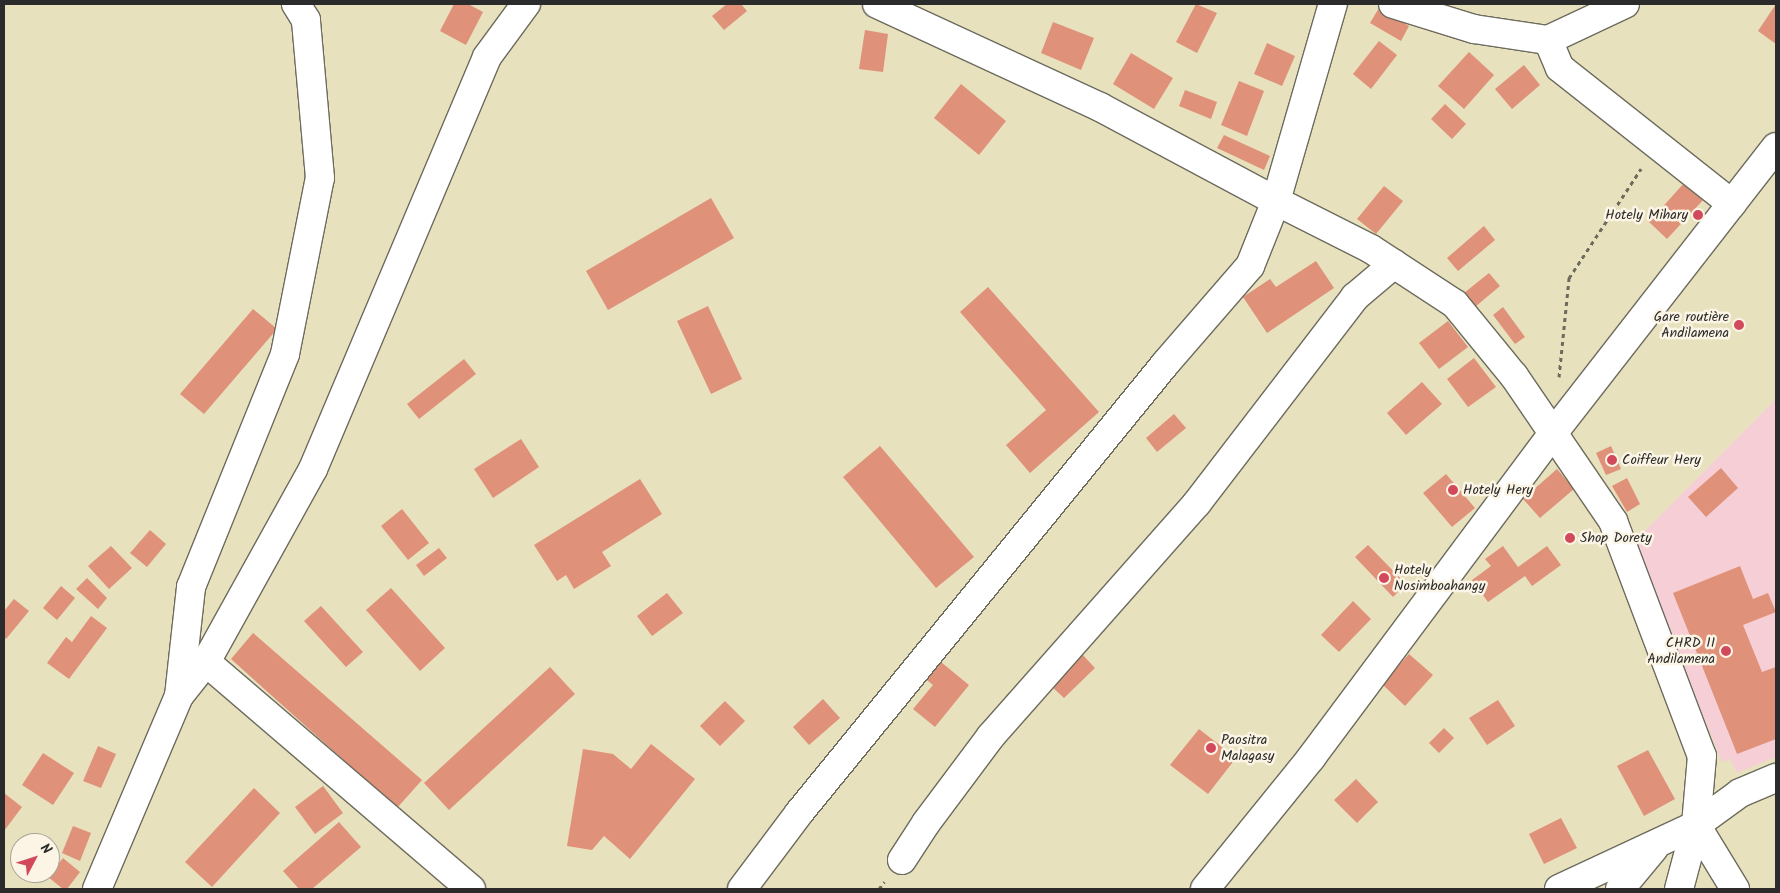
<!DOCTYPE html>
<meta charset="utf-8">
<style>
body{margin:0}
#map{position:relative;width:1780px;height:893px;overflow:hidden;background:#e7e1be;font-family:Kalam,sans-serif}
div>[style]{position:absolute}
.built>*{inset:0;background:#f6cfd6}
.building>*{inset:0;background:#e09179}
.path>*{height:3px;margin-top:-1.5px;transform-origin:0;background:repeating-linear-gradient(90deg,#6d6b5e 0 4px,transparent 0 8px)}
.roads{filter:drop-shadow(1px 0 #6d6b5e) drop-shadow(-1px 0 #6d6b5e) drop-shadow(0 1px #6d6b5e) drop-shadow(0 -1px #6d6b5e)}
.minor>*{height:28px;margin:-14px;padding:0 14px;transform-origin:14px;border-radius:14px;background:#fff}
.dots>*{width:14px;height:14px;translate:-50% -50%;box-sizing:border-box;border:2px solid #fcf5e5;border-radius:50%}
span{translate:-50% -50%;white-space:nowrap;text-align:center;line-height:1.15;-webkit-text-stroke:5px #fcf5e5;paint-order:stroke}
.poi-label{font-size:14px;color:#2b2b2b}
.right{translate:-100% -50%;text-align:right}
.left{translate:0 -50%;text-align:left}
.frame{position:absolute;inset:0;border:5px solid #2b2b2b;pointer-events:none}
.north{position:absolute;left:10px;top:833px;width:50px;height:50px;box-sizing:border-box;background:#fcf5e5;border:1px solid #a8a49b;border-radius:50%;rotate:50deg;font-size:14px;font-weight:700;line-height:20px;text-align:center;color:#2b2b2b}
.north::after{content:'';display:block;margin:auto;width:18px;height:22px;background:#d1495b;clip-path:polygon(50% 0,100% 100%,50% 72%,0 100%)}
</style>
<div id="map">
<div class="built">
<div style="clip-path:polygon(1776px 399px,1776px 757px,1737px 773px,1730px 759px,1722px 762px,1632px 544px)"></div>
</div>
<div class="building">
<div style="clip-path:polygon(454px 4px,468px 4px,483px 12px,466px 45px,440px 31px)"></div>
<div style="clip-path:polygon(727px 4px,741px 4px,747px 11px,724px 30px,712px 16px)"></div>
<div style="clip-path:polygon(1196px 4px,1217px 13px,1197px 53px,1176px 42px)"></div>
<div style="clip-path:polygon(1776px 4px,1776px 44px,1758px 31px)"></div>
<div style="clip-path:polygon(1379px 8px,1409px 26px,1401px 41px,1370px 23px)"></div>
<div style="clip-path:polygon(1053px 22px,1094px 38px,1081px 70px,1041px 53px)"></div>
<div style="clip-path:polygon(865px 30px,888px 34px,883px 72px,859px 69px)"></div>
<div style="clip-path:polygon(1379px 41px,1397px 55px,1371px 89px,1353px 74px)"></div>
<div style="clip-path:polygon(1267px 43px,1295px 56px,1282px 86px,1254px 74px)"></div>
<div style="clip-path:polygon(1469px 52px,1494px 75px,1464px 109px,1438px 86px)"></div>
<div style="clip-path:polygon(1131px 53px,1173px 78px,1154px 109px,1113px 84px)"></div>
<div style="clip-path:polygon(1524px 65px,1540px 85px,1512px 109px,1495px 89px)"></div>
<div style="clip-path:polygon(1239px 81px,1264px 91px,1247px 136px,1221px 125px)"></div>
<div style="clip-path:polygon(961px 84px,1006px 121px,979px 155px,934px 118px)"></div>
<div style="clip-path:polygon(1185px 90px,1217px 102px,1211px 119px,1179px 106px)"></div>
<div style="clip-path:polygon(1445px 104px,1466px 124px,1452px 139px,1431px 119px)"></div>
<div style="clip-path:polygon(1224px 135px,1270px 156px,1264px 170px,1217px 148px)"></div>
<div style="clip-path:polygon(1685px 182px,1704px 199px,1667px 239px,1649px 222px)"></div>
<div style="clip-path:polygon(1384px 186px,1403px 201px,1376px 234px,1357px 219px)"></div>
<div style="clip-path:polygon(711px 198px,734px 238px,608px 310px,586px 271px)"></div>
<div style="clip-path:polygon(1484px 226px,1495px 240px,1458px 271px,1447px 258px)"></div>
<div style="clip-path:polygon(1316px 261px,1334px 288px,1267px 333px,1243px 297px,1270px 279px,1276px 287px)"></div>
<div style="clip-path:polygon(1489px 273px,1500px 286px,1475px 307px,1464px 293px)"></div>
<div style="clip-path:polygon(988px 287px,1099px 412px,1030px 473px,1006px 445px,1046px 410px,960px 312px)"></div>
<div style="clip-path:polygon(708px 306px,742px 379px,711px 394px,677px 321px)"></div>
<div style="clip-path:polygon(1503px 307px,1525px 337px,1515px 344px,1493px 315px)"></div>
<div style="clip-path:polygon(253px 309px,277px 329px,204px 414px,180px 394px)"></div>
<div style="clip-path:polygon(1448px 321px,1468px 347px,1439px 369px,1419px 343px)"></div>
<div style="clip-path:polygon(1474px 358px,1496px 387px,1468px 407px,1447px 379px)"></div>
<div style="clip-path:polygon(464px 359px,476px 374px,419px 419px,407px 404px)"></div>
<div style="clip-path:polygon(1422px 382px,1442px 404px,1406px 435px,1387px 413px)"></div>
<div style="clip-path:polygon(1174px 414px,1186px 428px,1157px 452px,1146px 438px)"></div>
<div style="clip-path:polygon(521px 439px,539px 467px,493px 498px,474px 469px)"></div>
<div style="clip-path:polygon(880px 446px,974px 557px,936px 588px,843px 477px)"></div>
<div style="clip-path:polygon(1611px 446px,1621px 469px,1606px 475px,1596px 453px)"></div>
<div style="clip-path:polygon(1721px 468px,1738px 488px,1706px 517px,1688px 497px)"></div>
<div style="clip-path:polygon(1557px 469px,1574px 489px,1540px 518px,1523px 499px)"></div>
<div style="clip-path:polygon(1446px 474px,1475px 508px,1452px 527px,1423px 493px)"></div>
<div style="clip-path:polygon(1627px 478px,1640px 504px,1627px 512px,1612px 486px)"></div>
<div style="clip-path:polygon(640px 479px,662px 514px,602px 552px,611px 566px,574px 589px,566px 575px,557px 581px,534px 545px)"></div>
<div style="clip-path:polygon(402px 509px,429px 543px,408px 560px,381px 526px)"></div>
<div style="clip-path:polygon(150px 530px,166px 544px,147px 567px,130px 553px)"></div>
<div style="clip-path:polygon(1368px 545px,1406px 584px,1393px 597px,1355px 557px)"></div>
<div style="clip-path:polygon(111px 546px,132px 568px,109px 589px,88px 566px)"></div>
<div style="clip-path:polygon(1503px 546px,1518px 567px,1547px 546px,1561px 565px,1532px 586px,1525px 576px,1488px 602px,1472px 580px,1491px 566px,1485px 559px)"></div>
<div style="clip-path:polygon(439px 548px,447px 558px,424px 576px,416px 565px)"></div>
<div style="clip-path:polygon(1740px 566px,1753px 599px,1768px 593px,1776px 612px,1743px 625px,1762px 672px,1776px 667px,1776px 739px,1737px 754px,1673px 593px)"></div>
<div style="clip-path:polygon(87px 578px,107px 598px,98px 609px,76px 589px)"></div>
<div style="clip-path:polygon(61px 586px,75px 598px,57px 620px,43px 608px)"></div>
<div style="clip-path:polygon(391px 588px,445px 648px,420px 671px,366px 610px)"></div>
<div style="clip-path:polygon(667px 593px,683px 613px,652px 636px,637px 616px)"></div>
<div style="clip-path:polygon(14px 599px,29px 611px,6px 639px,4px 637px,4px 611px)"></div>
<div style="clip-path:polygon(1353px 601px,1371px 619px,1339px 652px,1321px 635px)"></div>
<div style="clip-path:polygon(321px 606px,363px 652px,346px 667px,304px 621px)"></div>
<div style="clip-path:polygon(91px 616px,107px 628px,69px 679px,47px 663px,66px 637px,72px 642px)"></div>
<div style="clip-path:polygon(253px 633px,422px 780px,397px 808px,231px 659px)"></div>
<div style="clip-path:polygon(1082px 654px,1095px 668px,1064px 698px,1050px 685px)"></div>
<div style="clip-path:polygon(1409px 654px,1433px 675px,1405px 706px,1382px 684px)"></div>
<div style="clip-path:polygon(936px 658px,969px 685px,935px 727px,913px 709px,933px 685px,922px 676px)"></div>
<div style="clip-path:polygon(550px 667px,575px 694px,449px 810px,424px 783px)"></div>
<div style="clip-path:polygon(823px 699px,840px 718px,809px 745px,793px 727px)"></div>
<div style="clip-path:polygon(1498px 700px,1515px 726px,1487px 745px,1469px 718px)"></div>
<div style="clip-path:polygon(725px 701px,745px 721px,720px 746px,700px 726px)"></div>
<div style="clip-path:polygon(1444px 728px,1454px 738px,1439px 753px,1429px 743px)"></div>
<div style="clip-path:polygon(1199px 729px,1236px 758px,1208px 794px,1170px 765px)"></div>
<div style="clip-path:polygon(651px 744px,695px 779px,630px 859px,604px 836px,592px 850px,567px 846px,583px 749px,613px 754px,631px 769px)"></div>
<div style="clip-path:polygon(98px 746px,116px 754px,101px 788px,83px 781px)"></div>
<div style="clip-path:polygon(1648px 750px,1675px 799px,1644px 816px,1617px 766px)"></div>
<div style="clip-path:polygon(43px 753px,74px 773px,53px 805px,22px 785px)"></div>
<div style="clip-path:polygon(1356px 779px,1378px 802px,1357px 823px,1334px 800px)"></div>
<div style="clip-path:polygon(323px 786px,343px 813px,315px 834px,295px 807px)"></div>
<div style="clip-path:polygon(254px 788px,280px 813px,212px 887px,185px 862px)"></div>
<div style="clip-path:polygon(4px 793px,22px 807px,4px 831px)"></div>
<div style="clip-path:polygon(1561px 818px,1577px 848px,1544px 864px,1529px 834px)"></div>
<div style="clip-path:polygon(339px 822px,361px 847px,312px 889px,299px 889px,283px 871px)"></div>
<div style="clip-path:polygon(73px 826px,91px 833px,80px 861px,62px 853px)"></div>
<div style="clip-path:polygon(63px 858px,80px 872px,67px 889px,63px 889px,48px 877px)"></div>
</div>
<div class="path">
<div style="left:1559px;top:377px;width:100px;rotate:-84.2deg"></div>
<div style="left:1569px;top:278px;width:131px;rotate:-56.6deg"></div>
<div style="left:879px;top:889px;width:9px;rotate:-54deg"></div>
</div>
<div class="roads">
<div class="minor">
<div style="left:877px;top:4px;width:246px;rotate:24.8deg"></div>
<div style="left:1100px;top:107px;width:200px;rotate:28.1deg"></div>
<div style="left:1276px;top:201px;width:106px;rotate:26.8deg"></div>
<div style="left:1371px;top:249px;width:100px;rotate:33.2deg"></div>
<div style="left:1455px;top:304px;width:93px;rotate:50.7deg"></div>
<div style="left:1514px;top:376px;width:176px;rotate:55.7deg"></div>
<div style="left:1613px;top:521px;width:251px;rotate:69.3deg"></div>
<div style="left:1702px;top:756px;width:69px;rotate:95deg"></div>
<div style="left:1696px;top:825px;width:66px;rotate:104.9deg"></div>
<div style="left:1393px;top:4px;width:85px;rotate:17.2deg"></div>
<div style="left:1474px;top:29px;width:75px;rotate:8.5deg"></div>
<div style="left:1548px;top:40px;width:85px;rotate:-25.1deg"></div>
<div style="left:1548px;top:40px;width:30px;rotate:67deg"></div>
<div style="left:1560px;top:68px;width:219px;rotate:38.3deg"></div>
<div style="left:206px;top:662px;width:349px;rotate:40.6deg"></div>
<div style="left:179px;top:696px;width:110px;rotate:-83.7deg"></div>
<div style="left:191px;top:587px;width:251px;rotate:-68deg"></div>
<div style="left:285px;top:354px;width:179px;rotate:-78.8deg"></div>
<div style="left:320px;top:178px;width:159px;rotate:-95.1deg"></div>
<div style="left:306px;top:20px;width:19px;rotate:-122deg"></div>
<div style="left:1696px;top:825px;width:75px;rotate:58.6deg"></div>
<div style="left:902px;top:860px;width:44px;rotate:-57deg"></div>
<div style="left:926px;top:823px;width:109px;rotate:-53.2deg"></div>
<div style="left:991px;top:736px;width:311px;rotate:-48.5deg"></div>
<div style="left:1197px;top:503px;width:260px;rotate:-52.5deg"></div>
<div style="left:1355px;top:297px;width:51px;rotate:-40.2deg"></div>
<div style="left:97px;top:889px;width:210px;rotate:-67deg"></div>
<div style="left:179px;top:696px;width:43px;rotate:-51.5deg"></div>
<div style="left:206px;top:662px;width:221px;rotate:-61deg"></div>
<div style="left:313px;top:469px;width:447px;rotate:-67.1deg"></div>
<div style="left:487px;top:57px;width:66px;rotate:-53.7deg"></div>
<div style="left:742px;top:889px;width:95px;rotate:-53.1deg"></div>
<div style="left:799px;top:813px;width:579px;rotate:-50.81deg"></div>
<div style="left:1165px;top:364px;width:130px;rotate:-49.1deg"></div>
<div style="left:1250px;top:266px;width:70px;rotate:-68.2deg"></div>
<div style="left:1276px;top:201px;width:205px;rotate:-73.9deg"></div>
<div style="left:1205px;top:889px;width:169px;rotate:-51deg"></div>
<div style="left:1311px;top:758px;width:407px;rotate:-53.3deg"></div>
<div style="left:1554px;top:432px;width:361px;rotate:-52.1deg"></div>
<div style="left:1559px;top:889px;width:151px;rotate:-25deg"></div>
<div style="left:1696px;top:825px;width:54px;rotate:-36deg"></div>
<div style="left:1740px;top:793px;width:39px;rotate:-23deg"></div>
<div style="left:1620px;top:889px;width:53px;rotate:-50.3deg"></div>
</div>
</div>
<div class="dots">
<div style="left:1698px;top:215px;background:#d1495b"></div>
<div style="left:1739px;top:325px;background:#d1495b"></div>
<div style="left:1612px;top:460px;background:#d1495b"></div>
<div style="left:1453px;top:490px;background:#d1495b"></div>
<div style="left:1570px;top:538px;background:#d1495b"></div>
<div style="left:1384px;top:578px;background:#d1495b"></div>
<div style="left:1726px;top:651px;background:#d1495b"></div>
<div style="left:1211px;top:748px;background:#d1495b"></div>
</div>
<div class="poi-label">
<span class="right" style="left:1688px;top:215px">Hotely Mihary</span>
<span class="right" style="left:1729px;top:325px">Gare routière<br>Andilamena</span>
<span class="left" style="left:1622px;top:460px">Coiffeur Hery</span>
<span class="left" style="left:1463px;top:490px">Hotely Hery</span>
<span class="left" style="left:1580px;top:538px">Shop Dorety</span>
<span class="left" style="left:1394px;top:578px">Hotely<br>Nosimboahangy</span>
<span class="right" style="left:1715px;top:651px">CHRD II<br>Andilamena</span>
<span class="left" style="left:1221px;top:748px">Paositra<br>Malagasy</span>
</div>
<div class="frame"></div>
<div class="north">N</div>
</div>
